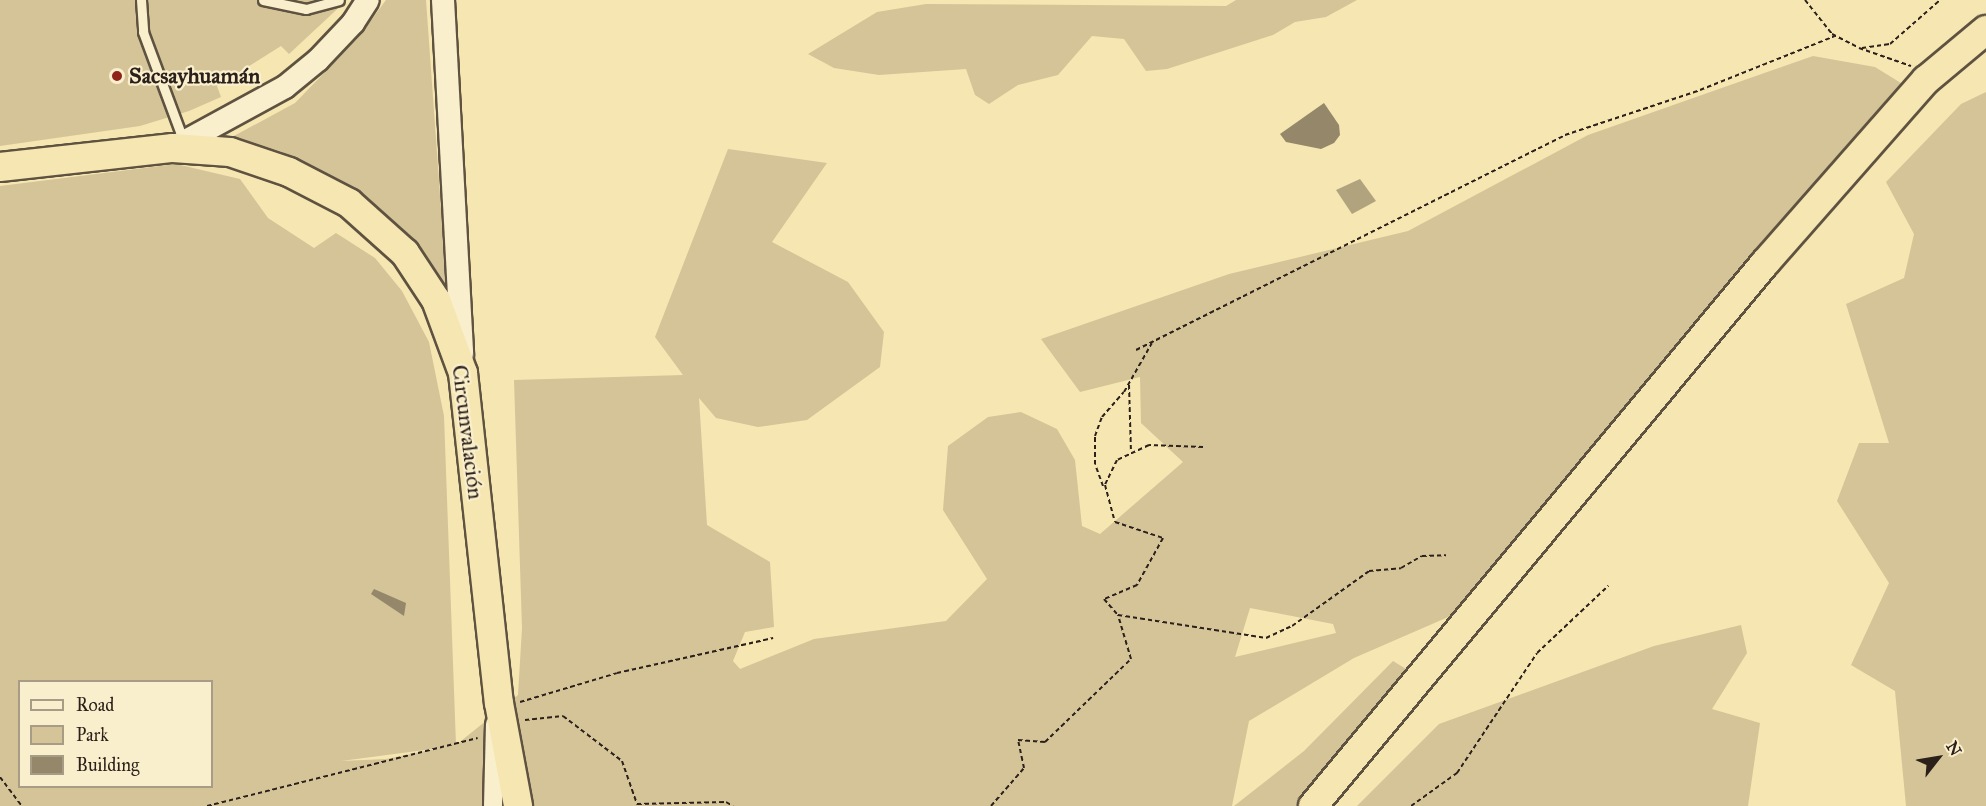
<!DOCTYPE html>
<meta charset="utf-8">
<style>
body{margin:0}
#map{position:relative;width:1986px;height:806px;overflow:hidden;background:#f6e6b1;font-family:"IM FELL Great Primer",serif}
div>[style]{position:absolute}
.green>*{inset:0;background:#d4c498}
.water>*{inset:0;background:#b1a37e}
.building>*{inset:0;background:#958769}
.path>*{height:2px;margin-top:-1px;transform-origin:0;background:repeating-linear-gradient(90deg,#2c201b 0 4.5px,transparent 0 7.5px)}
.roads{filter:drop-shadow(2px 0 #5e5240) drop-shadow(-2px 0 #5e5240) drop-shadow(0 2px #5e5240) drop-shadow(0 -2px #5e5240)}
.service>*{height:9px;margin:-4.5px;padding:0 4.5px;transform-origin:4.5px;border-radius:4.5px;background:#f9efcc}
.minor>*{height:18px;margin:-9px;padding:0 9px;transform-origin:9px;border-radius:9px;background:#f9efcc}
.tertiary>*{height:22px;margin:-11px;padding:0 11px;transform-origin:11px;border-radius:11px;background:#f9efcc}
.trunk>*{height:28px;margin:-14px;padding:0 14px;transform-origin:14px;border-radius:14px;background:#f6e6b1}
.dots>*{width:16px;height:16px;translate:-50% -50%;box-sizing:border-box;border:3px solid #f9efcc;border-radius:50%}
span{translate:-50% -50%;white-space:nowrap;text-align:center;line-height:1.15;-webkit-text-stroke:4.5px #f9efcc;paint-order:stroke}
.poi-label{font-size:22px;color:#2c201b;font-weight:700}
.left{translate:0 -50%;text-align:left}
.street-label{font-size:22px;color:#2c201b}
.legend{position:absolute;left:18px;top:680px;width:195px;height:108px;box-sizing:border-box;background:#f9efcc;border:2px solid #a79c85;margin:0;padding:8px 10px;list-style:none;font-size:18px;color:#2c201b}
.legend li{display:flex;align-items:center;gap:12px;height:30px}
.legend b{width:30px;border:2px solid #a79c85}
.north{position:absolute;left:1908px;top:728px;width:60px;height:60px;-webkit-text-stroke:4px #f9efcc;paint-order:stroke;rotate:59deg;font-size:16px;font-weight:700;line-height:24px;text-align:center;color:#2c201b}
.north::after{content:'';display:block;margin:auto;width:21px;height:27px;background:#2c201b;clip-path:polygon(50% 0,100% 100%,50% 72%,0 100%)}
</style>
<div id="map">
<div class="green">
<div style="clip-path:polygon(0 0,347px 0,289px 54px,281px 46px,217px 86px,221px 97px,189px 111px,140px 126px,0 146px)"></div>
<div style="clip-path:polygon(386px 0,426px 0,447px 292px,401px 230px,355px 188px,280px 151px,232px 137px,295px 103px,358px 38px)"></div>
<div style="clip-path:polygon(1236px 0,1357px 0,1326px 17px,1295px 22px,1273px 35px,1167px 69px,1146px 71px,1124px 39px,1092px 36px,1058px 75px,1018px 85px,989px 104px,975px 95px,966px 69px,879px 75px,834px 68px,808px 54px,877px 12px,926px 4px,1226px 6px)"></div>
<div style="clip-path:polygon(evenodd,1813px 56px,1875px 67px,1909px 88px,1462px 611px,1354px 658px,1249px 721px,1232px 806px,0 806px,0 186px,176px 164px,240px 179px,268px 218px,314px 248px,336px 233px,375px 258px,402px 291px,429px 342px,444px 416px,456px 745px,518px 695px,522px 628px,514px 380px,683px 375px,655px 337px,728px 149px,827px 163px,772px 242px,848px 282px,884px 332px,880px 367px,807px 420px,758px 427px,716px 418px,699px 398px,707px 525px,770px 562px,774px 627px,745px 632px,733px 661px,740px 669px,814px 639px,946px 621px,987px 579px,943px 510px,948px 446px,988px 417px,1021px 412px,1057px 429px,1075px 460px,1082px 526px,1100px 534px,1183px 462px,1141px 423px,1140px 377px,1080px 392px,1041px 339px,1229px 274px,1408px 231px,1588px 135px,1813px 56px,1250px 608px,1333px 624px,1336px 633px,1235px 657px,1250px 608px,1813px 56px,20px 682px,212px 682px,212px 786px,20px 786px,20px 682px,1813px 56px,440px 748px,386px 759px,341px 761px,440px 748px)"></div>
<div style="clip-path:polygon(1986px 92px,1986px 806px,1906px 806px,1895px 691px,1851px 665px,1889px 583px,1837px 501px,1859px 443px,1889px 443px,1846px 304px,1904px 278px,1914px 234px,1886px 182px,1961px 104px)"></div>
<div style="clip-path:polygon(1741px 625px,1747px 653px,1712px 709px,1760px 723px,1748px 806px,1357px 806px,1439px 724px,1654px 646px)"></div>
<div style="clip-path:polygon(1393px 661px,1411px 672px,1302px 806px,1234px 806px,1304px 751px)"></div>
</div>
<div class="water">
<div style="clip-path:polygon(1360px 179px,1376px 201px,1352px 214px,1336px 190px)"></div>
</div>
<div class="building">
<div style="clip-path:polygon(1324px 103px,1339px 125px,1340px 135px,1334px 143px,1321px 149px,1286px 142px,1280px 134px)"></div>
<div style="clip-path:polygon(374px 589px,406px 603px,404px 616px,371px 594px)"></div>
</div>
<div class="path">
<div style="left:1805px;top:0;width:43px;rotate:51.5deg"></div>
<div style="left:1832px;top:34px;width:30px;rotate:27deg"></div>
<div style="left:1859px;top:48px;width:55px;rotate:19.1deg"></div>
<div style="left:1862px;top:48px;width:28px;rotate:-8deg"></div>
<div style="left:1890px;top:44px;width:67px;rotate:-41.3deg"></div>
<div style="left:1136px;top:350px;width:480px;rotate:-26.6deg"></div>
<div style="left:1565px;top:135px;width:142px;rotate:-18.4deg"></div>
<div style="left:1700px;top:90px;width:145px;rotate:-21.8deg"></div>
<div style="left:1129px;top:385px;width:66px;rotate:88.3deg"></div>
<div style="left:1203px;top:447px;width:54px;rotate:-177.9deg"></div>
<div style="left:1149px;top:445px;width:35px;rotate:155deg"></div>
<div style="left:1117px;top:460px;width:28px;rotate:116deg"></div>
<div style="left:1105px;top:485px;width:38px;rotate:75deg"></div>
<div style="left:1115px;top:522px;width:51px;rotate:18.4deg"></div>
<div style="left:1163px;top:538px;width:54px;rotate:119deg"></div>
<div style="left:1137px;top:585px;width:36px;rotate:157deg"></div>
<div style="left:1104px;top:599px;width:21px;rotate:49deg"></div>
<div style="left:1118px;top:615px;width:150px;rotate:8.8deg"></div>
<div style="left:1266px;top:638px;width:29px;rotate:-25deg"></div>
<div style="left:1292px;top:626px;width:95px;rotate:-35.5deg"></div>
<div style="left:1369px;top:571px;width:32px;rotate:-5deg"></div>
<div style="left:1401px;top:568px;width:24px;rotate:-30deg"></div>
<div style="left:1422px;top:556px;width:24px;rotate:-2deg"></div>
<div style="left:1103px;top:486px;width:23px;rotate:-110deg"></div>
<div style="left:1095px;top:464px;width:28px;rotate:-90deg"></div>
<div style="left:1095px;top:436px;width:20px;rotate:-70deg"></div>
<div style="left:1102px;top:417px;width:33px;rotate:-49deg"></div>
<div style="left:1124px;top:392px;width:56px;rotate:-60.3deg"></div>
<div style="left:520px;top:702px;width:101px;rotate:-16.6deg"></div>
<div style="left:617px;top:673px;width:160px;rotate:-12.6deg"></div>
<div style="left:525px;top:720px;width:38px;rotate:-6deg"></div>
<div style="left:563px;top:716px;width:74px;rotate:37.3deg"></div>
<div style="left:622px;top:761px;width:46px;rotate:70.8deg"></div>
<div style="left:637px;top:804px;width:89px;rotate:-1.3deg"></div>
<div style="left:726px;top:802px;width:8px;rotate:30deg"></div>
<div style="left:0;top:777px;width:36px;rotate:53deg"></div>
<div style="left:207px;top:806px;width:279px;rotate:-14.1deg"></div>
<div style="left:991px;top:806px;width:50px;rotate:-49deg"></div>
<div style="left:1024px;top:768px;width:29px;rotate:-102deg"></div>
<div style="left:1018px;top:740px;width:27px;rotate:4deg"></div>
<div style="left:1045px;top:742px;width:120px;rotate:-44deg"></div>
<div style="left:1131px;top:659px;width:46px;rotate:-106.5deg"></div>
<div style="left:1411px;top:806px;width:57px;rotate:-35.7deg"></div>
<div style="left:1457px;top:773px;width:144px;rotate:-56.3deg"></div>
<div style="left:1537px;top:653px;width:98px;rotate:-43.3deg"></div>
</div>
<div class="roads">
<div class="service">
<div style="left:141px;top:0;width:32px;rotate:86deg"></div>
<div style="left:143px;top:32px;width:117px;rotate:69.6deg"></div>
<div style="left:263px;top:0;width:44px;rotate:11.8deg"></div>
<div style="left:306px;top:9px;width:34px;rotate:-15deg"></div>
</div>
<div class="minor">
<div style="left:493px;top:806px;width:82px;rotate:-88.6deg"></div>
</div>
<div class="tertiary">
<div style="left:443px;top:0;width:354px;rotate:86.9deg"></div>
<div style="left:173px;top:148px;width:128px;rotate:-28.6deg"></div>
<div style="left:285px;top:87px;width:43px;rotate:-39.3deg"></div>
<div style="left:318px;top:60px;width:51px;rotate:-46.6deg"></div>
<div style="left:353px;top:23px;width:27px;rotate:-57deg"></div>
</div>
<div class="trunk">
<div style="left:0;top:167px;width:174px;rotate:-6.3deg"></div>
<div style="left:173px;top:148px;width:57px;rotate:4deg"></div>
<div style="left:230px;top:152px;width:62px;rotate:18.7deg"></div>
<div style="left:289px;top:172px;width:68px;rotate:27.3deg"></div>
<div style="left:349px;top:203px;width:75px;rotate:41.8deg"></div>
<div style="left:405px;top:253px;width:56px;rotate:56.6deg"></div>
<div style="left:436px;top:300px;width:78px;rotate:69.7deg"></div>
<div style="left:463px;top:373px;width:332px;rotate:83.8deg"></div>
<div style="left:499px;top:703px;width:105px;rotate:79.5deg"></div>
<div style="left:1313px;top:806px;width:707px;rotate:-50.23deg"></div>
<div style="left:1765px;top:263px;width:244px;rotate:-48.7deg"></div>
<div style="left:1926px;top:80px;width:78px;rotate:-39.8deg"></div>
</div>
</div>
<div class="dots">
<div style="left:117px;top:76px;background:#8f2418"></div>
</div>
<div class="poi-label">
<span class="left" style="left:129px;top:76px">Sacsayhuamán</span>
</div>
<div class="street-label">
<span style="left:468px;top:432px;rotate:83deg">Circunvalación</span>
</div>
<ul class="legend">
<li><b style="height:8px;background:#f9efcc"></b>Road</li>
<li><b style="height:16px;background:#d4c498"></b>Park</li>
<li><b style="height:16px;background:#958769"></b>Building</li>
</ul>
<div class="north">N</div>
</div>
